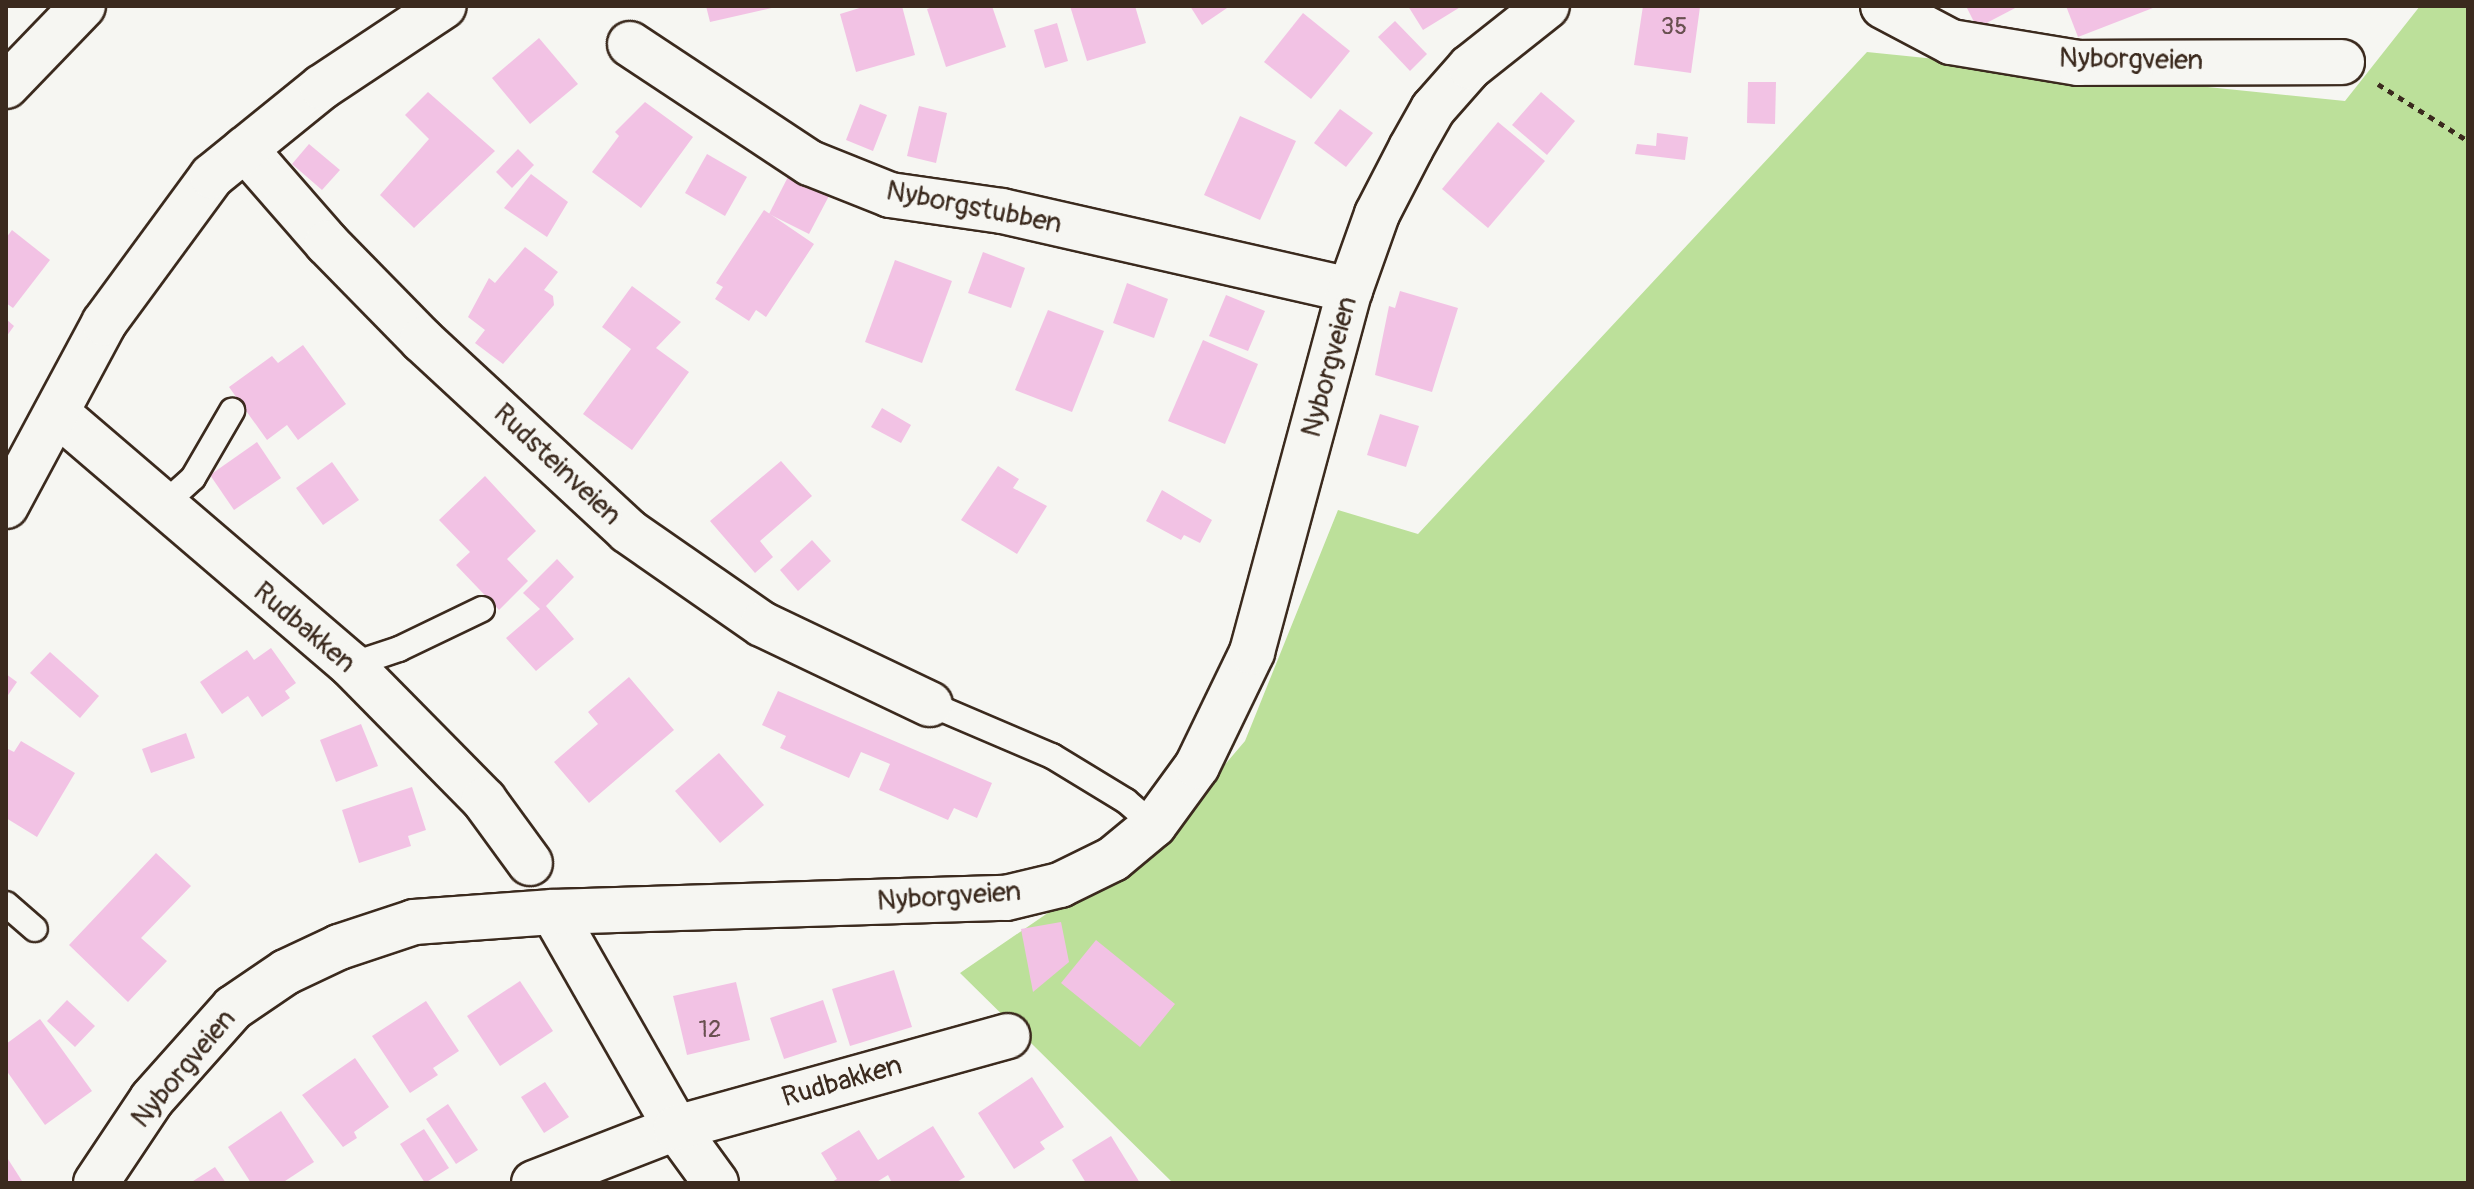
<!DOCTYPE html>
<style>
body{margin:0}
#map{position:relative;width:2474px;height:1189px;overflow:hidden;background:#f6f6f2;font-family:Pangolin,sans-serif}
div>[style]{position:absolute}
.green>*{inset:0;background:#bce09a}
.building>*{inset:0;background:#f2c2e4}
.path>*{height:5px;margin-top:-2.5px;transform-origin:0;background:repeating-linear-gradient(90deg,#3b2a1e 0 6px,transparent 0 12px)}
.roads{filter:drop-shadow(2px 0 #3b2a1e) drop-shadow(-2px 0 #3b2a1e) drop-shadow(0 2px #3b2a1e) drop-shadow(0 -2px #3b2a1e)}
.service>*{height:24px;margin:-12px;padding:0 12px;transform-origin:12px;border-radius:12px;background:#f6f6f2}
.minor>*{height:44px;margin:-22px;padding:0 22px;transform-origin:22px;border-radius:22px;background:#f6f6f2}
.secondary>*{height:44px;margin:-22px;padding:0 22px;transform-origin:22px;border-radius:22px;background:#f6f6f2}
span{translate:-50% -50%;white-space:nowrap;text-align:center;line-height:1.15;-webkit-text-stroke:7px #f6f6f2;paint-order:stroke}
.number-label{font-size:24px;color:#695050}
.number-label span{-webkit-text-stroke-width:0}
.street-label{font-size:28px;color:#3b2a1e}
.frame{position:absolute;inset:0;border:8px solid #3b2a1e;pointer-events:none}
</style>
<div id="map">
<div class="green">
<div style="clip-path:polygon(2420px 6px,2468px 6px,2468px 1183px,1173px 1183px,960px 973px,1169px 830px,1245px 741px,1338px 510px,1418px 534px,1867px 52px,2345px 101px)"></div>
</div>
<div class="building">
<div style="clip-path:polygon(706px 6px,776px 6px,776px 7px,710px 22px)"></div>
<div style="clip-path:polygon(866px 6px,902px 6px,915px 55px,856px 72px,840px 14px)"></div>
<div style="clip-path:polygon(936px 6px,992px 6px,1006px 47px,946px 67px,927px 9px)"></div>
<div style="clip-path:polygon(1070px 6px,1135px 6px,1146px 43px,1087px 61px)"></div>
<div style="clip-path:polygon(1190px 6px,1230px 6px,1202px 25px)"></div>
<div style="clip-path:polygon(1408px 6px,1462px 6px,1423px 30px)"></div>
<div style="clip-path:polygon(1643px 6px,1700px 7px,1691px 73px,1634px 65px)"></div>
<div style="clip-path:polygon(1966px 6px,2019px 6px,1977px 28px)"></div>
<div style="clip-path:polygon(2066px 6px,2158px 6px,2078px 37px)"></div>
<div style="clip-path:polygon(1303px 13px,1350px 51px,1311px 99px,1264px 62px)"></div>
<div style="clip-path:polygon(1395px 21px,1427px 54px,1410px 71px,1378px 37px)"></div>
<div style="clip-path:polygon(1057px 23px,1068px 61px,1045px 68px,1034px 30px)"></div>
<div style="clip-path:polygon(539px 38px,578px 84px,530px 124px,492px 78px)"></div>
<div style="clip-path:polygon(1748px 82px,1776px 82px,1775px 124px,1747px 123px)"></div>
<div style="clip-path:polygon(428px 92px,495px 151px,414px 228px,380px 195px,429px 139px,405px 115px)"></div>
<div style="clip-path:polygon(1541px 92px,1575px 121px,1547px 155px,1512px 125px)"></div>
<div style="clip-path:polygon(645px 102px,693px 137px,641px 208px,592px 172px,619px 136px,615px 132px)"></div>
<div style="clip-path:polygon(860px 104px,887px 115px,873px 151px,846px 140px)"></div>
<div style="clip-path:polygon(919px 106px,947px 113px,936px 163px,907px 156px)"></div>
<div style="clip-path:polygon(1340px 109px,1373px 133px,1346px 167px,1314px 143px)"></div>
<div style="clip-path:polygon(1240px 116px,1296px 141px,1260px 220px,1204px 195px)"></div>
<div style="clip-path:polygon(1498px 122px,1545px 161px,1488px 228px,1442px 189px)"></div>
<div style="clip-path:polygon(1657px 133px,1688px 137px,1685px 160px,1635px 154px,1637px 144px,1656px 146px)"></div>
<div style="clip-path:polygon(309px 144px,340px 170px,322px 190px,292px 164px)"></div>
<div style="clip-path:polygon(518px 149px,534px 165px,512px 188px,496px 172px)"></div>
<div style="clip-path:polygon(707px 154px,747px 177px,725px 216px,685px 193px)"></div>
<div style="clip-path:polygon(790px 173px,830px 194px,809px 234px,769px 214px)"></div>
<div style="clip-path:polygon(531px 174px,568px 202px,547px 237px,504px 208px)"></div>
<div style="clip-path:polygon(764px 210px,814px 244px,766px 317px,756px 310px,749px 321px,715px 299px,723px 287px,716px 283px)"></div>
<div style="clip-path:polygon(12px 230px,50px 260px,13px 308px,6px 303px,6px 238px)"></div>
<div style="clip-path:polygon(525px 247px,558px 272px,544px 290px,553px 296px,554px 305px,503px 364px,475px 343px,485px 330px,468px 317px,489px 278px,495px 283px)"></div>
<div style="clip-path:polygon(983px 252px,1025px 268px,1011px 308px,968px 293px)"></div>
<div style="clip-path:polygon(895px 260px,952px 281px,922px 363px,865px 342px)"></div>
<div style="clip-path:polygon(1127px 283px,1168px 299px,1154px 338px,1113px 323px)"></div>
<div style="clip-path:polygon(632px 286px,681px 322px,656px 348px,689px 372px,632px 450px,583px 414px,631px 349px,602px 327px)"></div>
<div style="clip-path:polygon(1400px 291px,1458px 308px,1432px 392px,1375px 375px,1389px 306px,1395px 308px)"></div>
<div style="clip-path:polygon(1226px 295px,1265px 311px,1248px 351px,1209px 336px)"></div>
<div style="clip-path:polygon(1048px 310px,1104px 331px,1072px 412px,1015px 390px)"></div>
<div style="clip-path:polygon(6px 319px,14px 326px,6px 337px)"></div>
<div style="clip-path:polygon(1203px 340px,1258px 364px,1225px 444px,1168px 421px)"></div>
<div style="clip-path:polygon(303px 345px,346px 404px,298px 440px,287px 425px,267px 440px,229px 387px,272px 356px,278px 363px)"></div>
<div style="clip-path:polygon(882px 408px,911px 425px,901px 443px,871px 427px)"></div>
<div style="clip-path:polygon(1380px 414px,1419px 426px,1406px 467px,1367px 455px)"></div>
<div style="clip-path:polygon(257px 442px,281px 478px,234px 510px,210px 475px)"></div>
<div style="clip-path:polygon(781px 461px,812px 496px,760px 541px,773px 557px,755px 573px,710px 521px)"></div>
<div style="clip-path:polygon(332px 462px,359px 500px,323px 525px,296px 488px)"></div>
<div style="clip-path:polygon(998px 466px,1019px 479px,1013px 488px,1047px 506px,1017px 554px,961px 520px)"></div>
<div style="clip-path:polygon(485px 476px,536px 531px,507px 559px,528px 581px,499px 610px,456px 565px,470px 552px,439px 520px)"></div>
<div style="clip-path:polygon(1162px 490px,1212px 520px,1200px 543px,1184px 535px,1181px 540px,1146px 521px)"></div>
<div style="clip-path:polygon(812px 540px,831px 561px,798px 591px,780px 570px)"></div>
<div style="clip-path:polygon(557px 559px,574px 577px,546px 606px,574px 639px,536px 671px,506px 638px,540px 609px,523px 593px)"></div>
<div style="clip-path:polygon(271px 648px,296px 683px,285px 691px,290px 698px,262px 717px,248px 696px,222px 714px,200px 682px,247px 650px,254px 660px)"></div>
<div style="clip-path:polygon(50px 652px,99px 696px,80px 718px,30px 673px)"></div>
<div style="clip-path:polygon(6px 674px,17px 682px,6px 698px)"></div>
<div style="clip-path:polygon(629px 677px,674px 730px,589px 803px,554px 762px,598px 724px,588px 712px)"></div>
<div style="clip-path:polygon(778px 691px,992px 783px,977px 818px,954px 808px,948px 820px,879px 790px,890px 764px,861px 752px,849px 778px,780px 748px,786px 736px,762px 725px)"></div>
<div style="clip-path:polygon(361px 724px,378px 766px,336px 782px,320px 740px)"></div>
<div style="clip-path:polygon(186px 733px,195px 758px,151px 773px,142px 749px)"></div>
<div style="clip-path:polygon(21px 741px,75px 773px,37px 837px,6px 818px,6px 748px,14px 752px)"></div>
<div style="clip-path:polygon(719px 753px,764px 805px,720px 843px,675px 791px)"></div>
<div style="clip-path:polygon(412px 787px,426px 830px,408px 836px,411px 846px,359px 863px,342px 810px)"></div>
<div style="clip-path:polygon(156px 853px,191px 886px,141px 938px,167px 961px,128px 1002px,69px 945px)"></div>
<div style="clip-path:polygon(1061px 922px,1069px 962px,1033px 992px,1021px 929px)"></div>
<div style="clip-path:polygon(1096px 940px,1175px 1004px,1140px 1047px,1061px 983px)"></div>
<div style="clip-path:polygon(894px 970px,912px 1027px,850px 1046px,832px 989px)"></div>
<div style="clip-path:polygon(520px 981px,553px 1031px,500px 1066px,467px 1016px)"></div>
<div style="clip-path:polygon(736px 982px,750px 1040px,687px 1055px,673px 996px)"></div>
<div style="clip-path:polygon(67px 1000px,95px 1026px,75px 1047px,47px 1021px)"></div>
<div style="clip-path:polygon(823px 1000px,837px 1042px,784px 1059px,770px 1018px)"></div>
<div style="clip-path:polygon(426px 1001px,459px 1051px,433px 1068px,438px 1075px,410px 1093px,372px 1036px)"></div>
<div style="clip-path:polygon(40px 1019px,92px 1091px,45px 1125px,6px 1070px,6px 1044px)"></div>
<div style="clip-path:polygon(355px 1058px,389px 1107px,354px 1132px,357px 1138px,343px 1147px,302px 1095px)"></div>
<div style="clip-path:polygon(1032px 1077px,1064px 1127px,1040px 1142px,1045px 1149px,1014px 1169px,978px 1113px)"></div>
<div style="clip-path:polygon(545px 1082px,569px 1117px,544px 1133px,521px 1097px)"></div>
<div style="clip-path:polygon(448px 1104px,478px 1150px,456px 1164px,426px 1119px)"></div>
<div style="clip-path:polygon(281px 1111px,314px 1162px,282px 1183px,251px 1183px,228px 1147px)"></div>
<div style="clip-path:polygon(933px 1126px,965px 1177px,955px 1183px,892px 1183px,888px 1175px,875px 1183px,830px 1183px,837px 1179px,821px 1153px,859px 1130px,878px 1160px)"></div>
<div style="clip-path:polygon(424px 1129px,449px 1168px,425px 1183px,400px 1144px)"></div>
<div style="clip-path:polygon(1111px 1136px,1140px 1183px,1086px 1183px,1072px 1160px)"></div>
<div style="clip-path:polygon(6px 1156px,22px 1181px,19px 1183px,6px 1183px)"></div>
<div style="clip-path:polygon(215px 1167px,226px 1183px,190px 1183px)"></div>
</div>
<div class="path">
<div style="left:2378px;top:84px;width:107px;rotate:32.3deg"></div>
</div>
<div class="roads">
<div class="service">
<div style="left:161px;top:507px;width:43px;rotate:-42.2deg"></div>
<div style="left:193px;top:478px;width:78px;rotate:-59.8deg"></div>
<div style="left:351px;top:665px;width:51px;rotate:-18.4deg"></div>
<div style="left:399px;top:649px;width:92px;rotate:-25.7deg"></div>
<div style="left:930px;top:704px;width:133px;rotate:23.1deg"></div>
<div style="left:1052px;top:756px;width:87px;rotate:31.3deg"></div>
<div style="left:1126px;top:801px;width:37px;rotate:41deg"></div>
<div style="left:6px;top:904px;width:38px;rotate:41deg"></div>
</div>
<div class="minor">
<div style="left:1883px;top:6px;width:77px;rotate:27.9deg"></div>
<div style="left:1951px;top:42px;width:129px;rotate:9.4deg"></div>
<div style="left:2078px;top:63px;width:264px;rotate:-0.2deg"></div>
<div style="left:630px;top:44px;width:216px;rotate:33.5deg"></div>
<div style="left:810px;top:163px;width:86px;rotate:21.8deg"></div>
<div style="left:890px;top:195px;width:113px;rotate:8.1deg"></div>
<div style="left:1002px;top:211px;width:357px;rotate:12.8deg"></div>
<div style="left:245px;top:149px;width:125px;rotate:48.9deg"></div>
<div style="left:327px;top:243px;width:136px;rotate:45.6deg"></div>
<div style="left:422px;top:340px;width:281px;rotate:42.8deg"></div>
<div style="left:628px;top:531px;width:163px;rotate:34.8deg"></div>
<div style="left:762px;top:624px;width:186px;rotate:25.5deg"></div>
<div style="left:57px;top:413px;width:387px;rotate:40.6deg"></div>
<div style="left:351px;top:665px;width:190px;rotate:45.4deg"></div>
<div style="left:484px;top:800px;width:78px;rotate:53.9deg"></div>
<div style="left:6px;top:506px;width:208px;rotate:-61.8deg"></div>
<div style="left:104px;top:323px;width:182px;rotate:-53.7deg"></div>
<div style="left:212px;top:176px;width:141px;rotate:-39deg"></div>
<div style="left:322px;top:87px;width:146px;rotate:-33.6deg"></div>
<div style="left:553px;top:912px;width:249px;rotate:60.3deg"></div>
<div style="left:676px;top:1128px;width:68px;rotate:54deg"></div>
<div style="left:96px;top:1183px;width:101px;rotate:-56.3deg"></div>
<div style="left:152px;top:1099px;width:122px;rotate:-48.3deg"></div>
<div style="left:233px;top:1008px;width:64px;rotate:-34.2deg"></div>
<div style="left:286px;top:972px;width:59px;rotate:-25.3deg"></div>
<div style="left:339px;top:947px;width:79px;rotate:-18.4deg"></div>
<div style="left:414px;top:922px;width:139px;rotate:-4.1deg"></div>
<div style="left:553px;top:912px;width:453px;rotate:-1.8deg"></div>
<div style="left:1006px;top:898px;width:56px;rotate:-13.5deg"></div>
<div style="left:1060px;top:885px;width:59px;rotate:-26.1deg"></div>
<div style="left:1113px;top:859px;width:53px;rotate:-39.7deg"></div>
<div style="left:1154px;top:825px;width:73px;rotate:-53.9deg"></div>
<div style="left:1197px;top:766px;width:127px;rotate:-64.2deg"></div>
<div style="left:1252px;top:652px;width:375px;rotate:-74.9deg"></div>
<div style="left:1350px;top:290px;width:81px;rotate:-70.4deg"></div>
<div style="left:1377px;top:214px;width:74px;rotate:-62.7deg"></div>
<div style="left:1411px;top:148px;width:45px;rotate:-60.6deg"></div>
<div style="left:1433px;top:109px;width:56px;rotate:-48.6deg"></div>
<div style="left:1470px;top:67px;width:98px;rotate:-38.4deg"></div>
<div style="left:534px;top:1183px;width:152px;rotate:-21.2deg"></div>
<div style="left:676px;top:1128px;width:344px;rotate:-15.5deg"></div>
</div>
<div class="secondary">
<div style="left:6px;top:86px;width:111px;rotate:-46.1deg"></div>
</div>
</div>
<div class="number-label">
<span style="left:1674px;top:27px">35</span>
<span style="left:710px;top:1030px">12</span>
</div>
<div class="street-label">
<span style="left:2131px;top:60px;rotate:1deg">Nyborgveien</span>
<span style="left:974px;top:208px;rotate:11deg">Nyborgstubben</span>
<span style="left:1330px;top:367px;rotate:-75deg">Nyborgveien</span>
<span style="left:557px;top:465px;rotate:43deg">Rudsteinveien</span>
<span style="left:304px;top:628px;rotate:40deg">Rudbakken</span>
<span style="left:949px;top:897px;rotate:-4deg">Nyborgveien</span>
<span style="left:184px;top:1069px;rotate:-50deg">Nyborgveien</span>
<span style="left:842px;top:1082px;rotate:-16deg">Rudbakken</span>
</div>
<div class="frame"></div>
</div>
